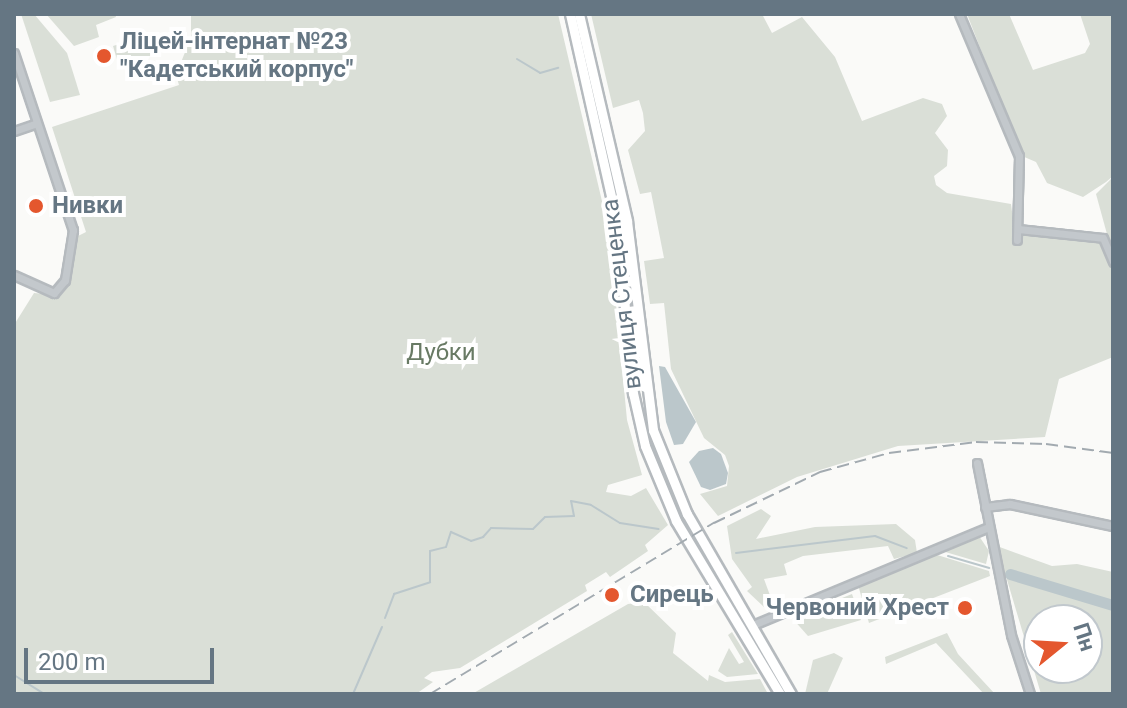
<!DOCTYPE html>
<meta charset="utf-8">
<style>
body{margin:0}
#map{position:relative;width:1127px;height:708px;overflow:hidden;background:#fafaf8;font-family:Roboto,sans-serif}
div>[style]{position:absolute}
.green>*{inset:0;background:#dadfd7}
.water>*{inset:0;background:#bbc7cb}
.stream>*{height:2px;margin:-1px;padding:0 1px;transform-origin:1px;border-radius:1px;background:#bbc7cb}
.river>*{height:11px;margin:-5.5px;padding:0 5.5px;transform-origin:5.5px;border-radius:5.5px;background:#bbc7cb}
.roads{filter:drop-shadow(2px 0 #b5babe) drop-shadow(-2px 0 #b5babe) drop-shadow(0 2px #b5babe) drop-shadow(0 -2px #b5babe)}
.minor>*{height:7px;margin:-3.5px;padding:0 3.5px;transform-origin:3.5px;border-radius:3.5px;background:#c3c8cc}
.major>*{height:9px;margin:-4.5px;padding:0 4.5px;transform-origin:4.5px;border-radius:4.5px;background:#fff}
.rail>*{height:2px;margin-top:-1px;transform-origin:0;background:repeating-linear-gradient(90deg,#a2aab0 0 12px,transparent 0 18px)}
.dots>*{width:22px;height:22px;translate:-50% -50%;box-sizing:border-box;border:4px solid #fff;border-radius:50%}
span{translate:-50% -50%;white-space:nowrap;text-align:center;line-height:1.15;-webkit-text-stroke:8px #fff;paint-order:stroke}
.poi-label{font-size:24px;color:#657683;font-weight:700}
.left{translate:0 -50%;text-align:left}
.right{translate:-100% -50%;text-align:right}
.street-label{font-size:24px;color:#657683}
.park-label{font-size:24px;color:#687a64}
.frame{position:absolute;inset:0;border:16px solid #657683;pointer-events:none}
.north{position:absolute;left:1023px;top:604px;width:80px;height:80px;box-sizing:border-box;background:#fff;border:2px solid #c1c8cd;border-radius:50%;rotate:72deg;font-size:22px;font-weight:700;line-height:32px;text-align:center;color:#657683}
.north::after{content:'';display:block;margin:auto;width:28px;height:36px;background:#e4572e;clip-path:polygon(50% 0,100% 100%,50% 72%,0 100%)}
.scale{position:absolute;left:24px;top:648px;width:190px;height:36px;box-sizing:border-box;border:4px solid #657683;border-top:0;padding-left:10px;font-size:24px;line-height:28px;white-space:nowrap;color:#657683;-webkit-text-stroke:6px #fff;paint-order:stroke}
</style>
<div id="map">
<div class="green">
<div style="clip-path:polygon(21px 14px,34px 14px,67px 53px,80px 95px,50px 102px)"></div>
<div style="clip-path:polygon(46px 14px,115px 14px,116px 17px,96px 25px,99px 37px,74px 46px)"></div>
<div style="clip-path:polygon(191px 14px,558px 14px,609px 231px,627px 420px,642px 475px,608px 485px,606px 492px,631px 496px,646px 488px,668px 525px,645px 545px,648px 551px,610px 577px,606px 572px,585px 585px,587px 591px,460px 668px,432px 672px,424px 678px,433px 682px,416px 694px,14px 694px,14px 325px,34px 293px,55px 295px,68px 283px,76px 237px,86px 232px,52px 127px,179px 85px,176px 75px,191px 37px)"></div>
<div style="clip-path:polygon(591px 14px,762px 14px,772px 33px,802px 17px,835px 57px,862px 121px,923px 98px,942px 104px,947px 116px,935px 133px,948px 150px,947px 166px,934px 176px,936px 185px,947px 193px,1011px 204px,1016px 242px,1022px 233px,1101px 241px,1113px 270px,1113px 357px,1059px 379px,1045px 437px,898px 446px,797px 477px,718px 516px,700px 494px,727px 486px,729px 466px,725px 455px,704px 438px,671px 369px,664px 303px,650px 304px,644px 261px,664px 258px,651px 192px,640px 194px,628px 150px,645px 131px,643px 113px,639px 100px,613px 108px)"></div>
<div style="clip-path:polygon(967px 14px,1009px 14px,1033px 70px,1085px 53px,1090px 44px,1080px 14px,1113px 14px,1113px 176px,1106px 182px,1083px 197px,1047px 183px,1036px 162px,1022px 156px)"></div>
<div style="clip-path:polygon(152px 34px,158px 54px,119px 66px,113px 46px)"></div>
<div style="clip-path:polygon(1113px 177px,1113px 256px,1096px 194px)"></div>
<div style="clip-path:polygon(761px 509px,771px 516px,756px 539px,815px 527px,896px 524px,915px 540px,917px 553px,894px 559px,888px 546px,803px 556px,784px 564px,787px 575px,764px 579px,775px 609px,766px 609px,747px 591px,752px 587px,732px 559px,727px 526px)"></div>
<div style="clip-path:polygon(979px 536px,989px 551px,986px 564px,942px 551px)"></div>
<div style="clip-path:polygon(evenodd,997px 546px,1052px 566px,1077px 564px,1113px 572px,1113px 694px,1041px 694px,997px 546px,1039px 620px,1087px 620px,1087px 668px,1039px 668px,1039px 620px)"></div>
<div style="clip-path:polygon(934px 554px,989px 571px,990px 576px,869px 623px,858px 585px)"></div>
<div style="clip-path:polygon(852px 594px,861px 620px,808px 636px,792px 618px)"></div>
<div style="clip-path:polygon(644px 602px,676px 633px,673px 653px,708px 681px,709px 675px,725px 682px,760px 679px,768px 694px,472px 694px,628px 604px)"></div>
<div style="clip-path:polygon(732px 632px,758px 674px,727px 677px,718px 671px,729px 648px,739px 664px,744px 662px,728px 635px)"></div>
<div style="clip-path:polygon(947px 633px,958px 654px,995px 694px,984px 694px,936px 643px,886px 664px,885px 657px)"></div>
<div style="clip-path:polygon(834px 653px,843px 658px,827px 694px,805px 694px,813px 660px)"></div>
</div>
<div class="water">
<div style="clip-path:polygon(659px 366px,665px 367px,696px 422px,683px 444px,674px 445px,666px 422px)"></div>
<div style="clip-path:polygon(713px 448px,721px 454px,728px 473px,726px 484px,710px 490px,701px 487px,689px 462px,699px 451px)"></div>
</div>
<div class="stream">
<div style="left:517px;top:59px;width:27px;rotate:31deg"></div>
<div style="left:540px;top:73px;width:19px;rotate:-16deg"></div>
<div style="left:736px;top:553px;width:140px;rotate:-7deg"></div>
<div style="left:875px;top:536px;width:34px;rotate:21deg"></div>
<div style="left:948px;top:556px;width:43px;rotate:16.3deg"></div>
<div style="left:385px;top:618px;width:26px;rotate:-69deg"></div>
<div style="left:394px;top:594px;width:38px;rotate:-18deg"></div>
<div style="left:430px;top:582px;width:31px;rotate:-90deg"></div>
<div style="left:430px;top:551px;width:16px;rotate:-14deg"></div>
<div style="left:446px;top:547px;width:16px;rotate:-72deg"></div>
<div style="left:451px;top:532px;width:22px;rotate:24deg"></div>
<div style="left:471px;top:541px;width:13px;rotate:-18deg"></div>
<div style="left:483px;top:537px;width:12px;rotate:-48deg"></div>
<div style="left:491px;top:528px;width:42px;rotate:1.4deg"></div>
<div style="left:533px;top:529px;width:17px;rotate:-45deg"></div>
<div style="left:545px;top:517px;width:29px;rotate:-2deg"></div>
<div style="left:574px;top:516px;width:15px;rotate:-101deg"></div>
<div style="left:571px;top:501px;width:20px;rotate:11deg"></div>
<div style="left:591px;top:505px;width:34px;rotate:32deg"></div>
<div style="left:620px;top:523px;width:39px;rotate:9deg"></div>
<div style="left:14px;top:675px;width:36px;rotate:32deg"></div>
<div style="left:353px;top:694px;width:73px;rotate:-66.6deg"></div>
</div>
<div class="river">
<div style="left:1010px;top:574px;width:108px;rotate:16.8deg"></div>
</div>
<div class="roads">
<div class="minor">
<div style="left:959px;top:14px;width:154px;rotate:67.1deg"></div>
<div style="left:1019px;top:156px;width:84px;rotate:91.4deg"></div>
<div style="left:14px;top:53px;width:187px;rotate:71.6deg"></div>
<div style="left:73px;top:230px;width:51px;rotate:99.1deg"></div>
<div style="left:65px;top:280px;width:17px;rotate:130deg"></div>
<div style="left:54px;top:293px;width:44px;rotate:-155.8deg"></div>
<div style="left:14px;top:131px;width:24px;rotate:-19deg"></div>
<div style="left:1018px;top:229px;width:85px;rotate:6deg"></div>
<div style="left:1103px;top:238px;width:26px;rotate:67deg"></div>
<div style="left:977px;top:463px;width:175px;rotate:78.8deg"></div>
<div style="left:1011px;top:635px;width:62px;rotate:72.1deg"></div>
<div style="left:985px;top:507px;width:25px;rotate:-7deg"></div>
<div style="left:1010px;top:504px;width:105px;rotate:12.1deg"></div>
<div style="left:753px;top:625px;width:255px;rotate:-22.6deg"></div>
</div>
<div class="major">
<div style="left:570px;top:14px;width:213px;rotate:77.3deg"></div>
<div style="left:617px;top:222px;width:172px;rotate:84.7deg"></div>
<div style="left:633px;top:393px;width:54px;rotate:77.2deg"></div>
<div style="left:645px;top:446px;width:81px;rotate:67.5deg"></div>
<div style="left:676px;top:521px;width:202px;rotate:59deg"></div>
<div style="left:579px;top:14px;width:212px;rotate:76.9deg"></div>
<div style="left:627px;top:221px;width:211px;rotate:82.9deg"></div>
<div style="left:653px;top:430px;width:91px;rotate:68deg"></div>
<div style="left:687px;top:514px;width:208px;rotate:60deg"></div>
</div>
</div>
<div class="rail">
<div style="left:430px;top:694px;width:332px;rotate:-31.1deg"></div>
<div style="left:714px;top:523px;width:118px;rotate:-25.7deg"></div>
<div style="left:820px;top:472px;width:72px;rotate:-15.4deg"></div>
<div style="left:889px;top:453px;width:88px;rotate:-7.2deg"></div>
<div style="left:976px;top:442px;width:70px;rotate:1.6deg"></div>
<div style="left:1046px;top:444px;width:68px;rotate:7.7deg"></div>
</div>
<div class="dots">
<div style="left:104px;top:56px;background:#e4572e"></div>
<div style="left:36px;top:206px;background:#e4572e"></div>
<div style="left:612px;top:595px;background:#e4572e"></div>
<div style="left:965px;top:608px;background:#e4572e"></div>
</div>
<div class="poi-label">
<span class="left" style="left:120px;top:56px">Ліцей-інтернат №23<br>"Кадетський корпус"</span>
<span class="left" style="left:52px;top:206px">Нивки</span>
<span class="left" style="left:630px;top:595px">Сирець</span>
<span class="right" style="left:949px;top:608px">Червоний Хрест</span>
</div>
<div class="street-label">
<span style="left:622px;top:294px;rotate:-97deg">вулиця Стеценка</span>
</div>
<div class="park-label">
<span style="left:441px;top:353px">Дубки</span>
</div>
<div class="frame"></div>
<div class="north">Пн</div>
<div class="scale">200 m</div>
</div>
